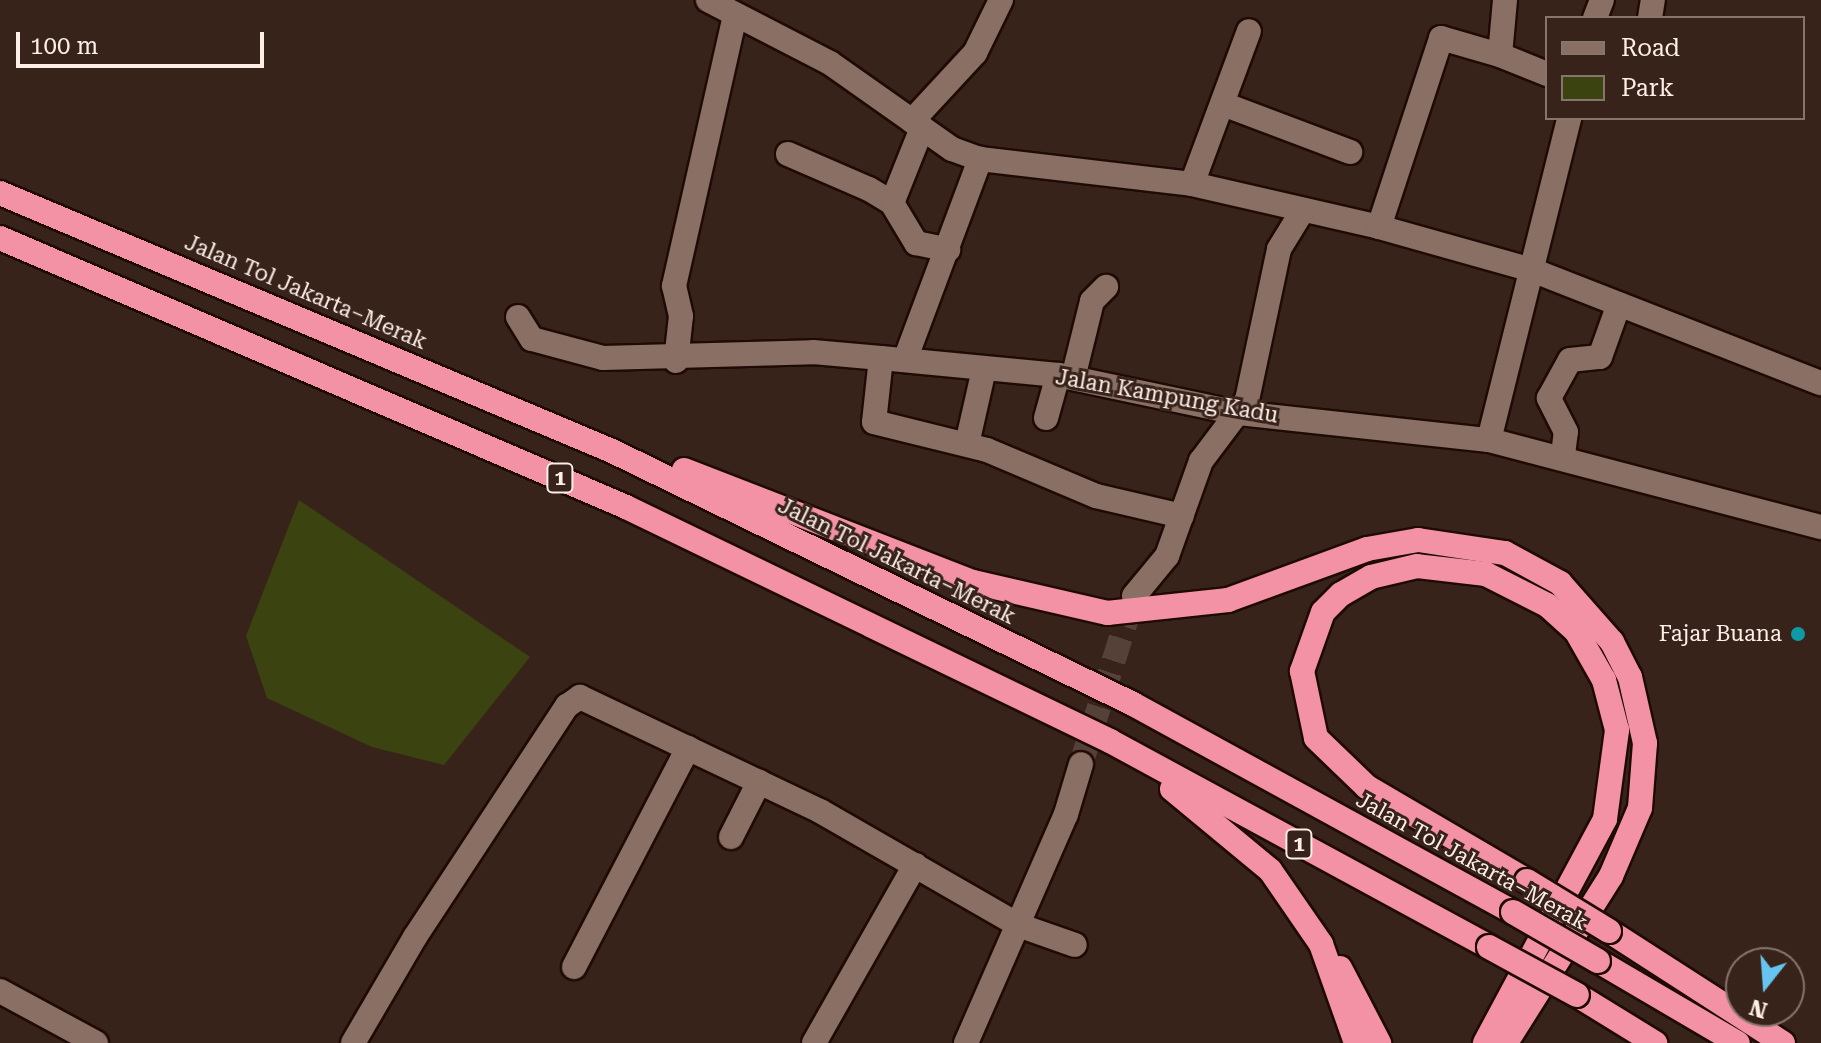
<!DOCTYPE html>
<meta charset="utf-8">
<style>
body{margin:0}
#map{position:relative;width:1821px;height:1043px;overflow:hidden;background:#38231a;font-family:"Roboto Serif",serif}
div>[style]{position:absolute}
.green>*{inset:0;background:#3b4310}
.minor-tunnel>*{height:24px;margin-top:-12px;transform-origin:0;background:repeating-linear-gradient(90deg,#564139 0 24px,transparent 0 36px)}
.roads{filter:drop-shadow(2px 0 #1f0b05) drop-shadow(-2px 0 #1f0b05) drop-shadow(0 2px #1f0b05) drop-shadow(0 -2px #1f0b05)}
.minor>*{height:24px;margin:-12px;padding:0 12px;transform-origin:12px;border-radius:12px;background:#896f64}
.highway>*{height:24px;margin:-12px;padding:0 12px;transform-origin:12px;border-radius:12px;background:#f392a5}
.bridges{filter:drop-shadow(2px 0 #1f0b05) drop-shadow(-2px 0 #1f0b05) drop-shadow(0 2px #1f0b05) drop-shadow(0 -2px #1f0b05)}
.highway-bridge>*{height:24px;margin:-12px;padding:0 12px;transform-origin:12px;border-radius:12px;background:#f392a5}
.dots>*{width:22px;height:22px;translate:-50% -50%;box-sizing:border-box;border:4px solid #38231a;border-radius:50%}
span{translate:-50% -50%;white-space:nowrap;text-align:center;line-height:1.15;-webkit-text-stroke:6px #38231a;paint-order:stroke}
.shield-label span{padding:2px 6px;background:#38231a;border:2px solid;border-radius:6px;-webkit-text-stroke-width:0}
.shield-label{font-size:20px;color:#fdeee8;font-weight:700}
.street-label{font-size:22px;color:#fdeee8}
.poi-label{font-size:22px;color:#fdeee8}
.right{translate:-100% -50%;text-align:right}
.legend{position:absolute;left:1545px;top:16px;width:260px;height:104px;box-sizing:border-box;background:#38231a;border:2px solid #87746c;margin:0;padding:10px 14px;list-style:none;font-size:24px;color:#fdeee8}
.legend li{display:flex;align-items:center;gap:16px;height:40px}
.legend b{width:40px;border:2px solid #87746c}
.north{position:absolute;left:1725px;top:947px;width:80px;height:80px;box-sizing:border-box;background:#38231a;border:2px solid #87746c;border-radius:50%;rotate:197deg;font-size:22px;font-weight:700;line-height:32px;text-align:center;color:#fdeee8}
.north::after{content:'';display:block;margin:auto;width:28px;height:36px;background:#66c4ef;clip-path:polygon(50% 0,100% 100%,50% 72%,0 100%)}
.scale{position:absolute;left:16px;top:32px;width:248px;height:36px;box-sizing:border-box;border:4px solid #fdeee8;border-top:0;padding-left:10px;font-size:24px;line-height:28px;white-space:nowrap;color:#fdeee8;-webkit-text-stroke:6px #38231a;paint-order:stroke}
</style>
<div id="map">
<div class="green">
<div style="clip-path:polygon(299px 500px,530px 657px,444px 765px,372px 747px,267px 698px,246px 636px)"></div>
</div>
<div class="minor-tunnel">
<div style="left:1081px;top:764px;width:176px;rotate:-72.5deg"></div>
</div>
<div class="roads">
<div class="minor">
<div style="left:708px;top:0;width:137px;rotate:27.3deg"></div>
<div style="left:830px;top:63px;width:149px;rotate:35.2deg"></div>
<div style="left:952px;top:149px;width:30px;rotate:20deg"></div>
<div style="left:980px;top:159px;width:213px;rotate:6.7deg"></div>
<div style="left:1192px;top:184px;width:192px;rotate:12.9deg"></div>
<div style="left:1379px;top:227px;width:159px;rotate:15.7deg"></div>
<div style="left:1532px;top:270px;width:310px;rotate:21.4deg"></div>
<div style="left:1505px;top:0;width:55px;rotate:95.2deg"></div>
<div style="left:1500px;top:55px;width:51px;rotate:22deg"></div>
<div style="left:1595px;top:18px;width:19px;rotate:-69deg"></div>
<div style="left:1650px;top:18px;width:18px;rotate:-81deg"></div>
<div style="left:1223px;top:104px;width:136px;rotate:20.7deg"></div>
<div style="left:912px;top:121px;width:93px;rotate:-47.2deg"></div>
<div style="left:975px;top:53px;width:59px;rotate:-63.9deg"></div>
<div style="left:788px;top:154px;width:88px;rotate:23.4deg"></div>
<div style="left:869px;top:189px;width:27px;rotate:31deg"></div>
<div style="left:892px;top:203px;width:47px;rotate:59deg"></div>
<div style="left:916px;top:243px;width:33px;rotate:12deg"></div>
<div style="left:1192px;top:184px;width:163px;rotate:-69.6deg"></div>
<div style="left:892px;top:203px;width:81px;rotate:-68.2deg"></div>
<div style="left:1379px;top:227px;width:199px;rotate:-71.8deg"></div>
<div style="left:1441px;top:38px;width:61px;rotate:16.1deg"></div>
<div style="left:518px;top:317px;width:26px;rotate:58deg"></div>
<div style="left:532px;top:339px;width:73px;rotate:15deg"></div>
<div style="left:603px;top:358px;width:210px;rotate:-1.6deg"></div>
<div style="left:813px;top:352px;width:68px;rotate:5deg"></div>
<div style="left:881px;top:358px;width:178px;rotate:5.5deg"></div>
<div style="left:1058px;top:375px;width:185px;rotate:11.9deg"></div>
<div style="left:1239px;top:413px;width:251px;rotate:6.2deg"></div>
<div style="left:1489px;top:440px;width:343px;rotate:14.7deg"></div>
<div style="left:881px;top:358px;width:64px;rotate:96.2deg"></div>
<div style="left:874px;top:422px;width:116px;rotate:13.9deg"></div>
<div style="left:987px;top:450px;width:118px;rotate:22.9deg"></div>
<div style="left:1096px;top:496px;width:88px;rotate:13.1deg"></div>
<div style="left:905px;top:360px;width:215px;rotate:-69.5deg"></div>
<div style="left:676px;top:361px;width:45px;rotate:-83.7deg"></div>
<div style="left:681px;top:316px;width:31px;rotate:-103deg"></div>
<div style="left:674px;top:286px;width:277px;rotate:-77.3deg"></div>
<div style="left:1073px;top:378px;width:79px;rotate:-76.1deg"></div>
<div style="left:1092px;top:301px;width:20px;rotate:-45deg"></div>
<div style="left:1046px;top:418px;width:45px;rotate:-74.4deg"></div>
<div style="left:1489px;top:440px;width:332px;rotate:-76deg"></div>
<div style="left:967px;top:444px;width:77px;rotate:-77.2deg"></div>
<div style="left:1563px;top:455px;width:23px;rotate:-83deg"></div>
<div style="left:1566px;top:432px;width:38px;rotate:-117deg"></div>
<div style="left:1549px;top:398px;width:43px;rotate:-61.1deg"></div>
<div style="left:1570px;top:360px;width:30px;rotate:-6deg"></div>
<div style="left:1600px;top:357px;width:56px;rotate:-70.3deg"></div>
<div style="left:1134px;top:596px;width:52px;rotate:-50.5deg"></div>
<div style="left:1167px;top:556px;width:101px;rotate:-70.3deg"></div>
<div style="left:1201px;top:461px;width:76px;rotate:-53deg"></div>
<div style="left:1247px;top:400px;width:154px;rotate:-78deg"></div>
<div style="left:1279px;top:249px;width:46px;rotate:-58.4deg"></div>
<div style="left:731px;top:837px;width:62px;rotate:-63deg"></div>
<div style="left:574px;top:967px;width:247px;rotate:-62.5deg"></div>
<div style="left:0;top:991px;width:109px;rotate:28.4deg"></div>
<div style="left:353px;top:1043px;width:123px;rotate:-59.7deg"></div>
<div style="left:415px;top:937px;width:277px;rotate:-56.7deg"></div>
<div style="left:567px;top:706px;width:16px;rotate:-35deg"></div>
<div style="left:580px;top:697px;width:266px;rotate:25.4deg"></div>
<div style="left:820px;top:811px;width:228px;rotate:29.9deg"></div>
<div style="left:1018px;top:925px;width:60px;rotate:19.3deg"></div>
<div style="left:814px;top:1043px;width:205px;rotate:-60.4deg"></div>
<div style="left:966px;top:1043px;width:250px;rotate:-66.4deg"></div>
<div style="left:1066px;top:814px;width:52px;rotate:-73.3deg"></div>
</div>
<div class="highway">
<div style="left:0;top:193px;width:664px;rotate:22.86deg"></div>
<div style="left:612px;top:451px;width:579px;rotate:25.9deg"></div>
<div style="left:1133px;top:704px;width:433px;rotate:28.7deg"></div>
<div style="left:0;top:238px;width:681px;rotate:23.25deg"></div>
<div style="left:626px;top:507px;width:538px;rotate:25.8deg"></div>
<div style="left:1110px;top:741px;width:431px;rotate:28.5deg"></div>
<div style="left:684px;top:470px;width:310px;rotate:21.2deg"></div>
<div style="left:973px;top:582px;width:138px;rotate:13deg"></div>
<div style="left:1107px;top:613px;width:122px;rotate:-6.1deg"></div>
<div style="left:1228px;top:600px;width:148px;rotate:-20.1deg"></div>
<div style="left:1367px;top:549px;width:52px;rotate:-10deg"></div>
<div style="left:1418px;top:540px;width:88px;rotate:8.5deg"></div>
<div style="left:1505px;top:553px;width:63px;rotate:28.6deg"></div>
<div style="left:1560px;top:583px;width:79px;rotate:48.6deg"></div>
<div style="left:1612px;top:642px;width:39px;rotate:63deg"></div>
<div style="left:1630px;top:677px;width:68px;rotate:77.2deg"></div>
<div style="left:1645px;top:743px;width:65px;rotate:94.4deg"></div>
<div style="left:1640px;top:808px;width:74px;rotate:113.1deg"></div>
<div style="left:1611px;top:876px;width:197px;rotate:122.2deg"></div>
<div style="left:1172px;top:789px;width:127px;rotate:39.6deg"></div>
<div style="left:1270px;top:870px;width:90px;rotate:55.4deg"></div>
<div style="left:1321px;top:944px;width:105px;rotate:70.5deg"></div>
<div style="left:1609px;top:931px;width:207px;rotate:32.8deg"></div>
<div style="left:1598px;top:961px;width:162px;rotate:30.4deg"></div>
<div style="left:1340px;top:968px;width:85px;rotate:62.5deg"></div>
<div style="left:1577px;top:995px;width:92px;rotate:31.6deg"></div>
<div style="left:1485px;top:1043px;width:254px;rotate:-61.8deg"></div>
<div style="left:1605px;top:819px;width:90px;rotate:-82.3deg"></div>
<div style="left:1617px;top:730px;width:52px;rotate:-104.6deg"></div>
<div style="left:1604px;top:680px;width:56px;rotate:-119.7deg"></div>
<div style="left:1576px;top:631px;width:39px;rotate:-138deg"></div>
<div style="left:1547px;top:605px;width:68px;rotate:-153.1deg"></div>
<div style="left:1486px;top:574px;width:69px;rotate:-173.4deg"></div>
<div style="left:1417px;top:566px;width:47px;rotate:166.6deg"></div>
<div style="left:1371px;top:577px;width:34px;rotate:150deg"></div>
<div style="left:1341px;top:594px;width:25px;rotate:135deg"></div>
<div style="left:1323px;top:612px;width:63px;rotate:109.6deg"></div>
<div style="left:1302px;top:671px;width:68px;rotate:78.2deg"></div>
<div style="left:1316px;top:738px;width:71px;rotate:43.9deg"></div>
<div style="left:1367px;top:787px;width:186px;rotate:30.4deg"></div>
</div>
</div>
<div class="bridges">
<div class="highway-bridge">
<div style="left:1527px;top:881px;width:96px;rotate:31.4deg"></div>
<div style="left:1513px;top:912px;width:98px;rotate:30deg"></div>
<div style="left:1489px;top:947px;width:100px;rotate:28.6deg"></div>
</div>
</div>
<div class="dots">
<div style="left:1798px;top:634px;background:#0f9aa8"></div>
</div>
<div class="shield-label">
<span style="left:560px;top:478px">1</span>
<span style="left:1299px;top:844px">1</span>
</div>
<div class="street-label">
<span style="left:306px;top:292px;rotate:23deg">Jalan Tol Jakarta–Merak</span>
<span style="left:1167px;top:396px;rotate:10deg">Jalan Kampung Kadu</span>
<span style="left:897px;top:561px;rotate:26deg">Jalan Tol Jakarta–Merak</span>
<span style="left:1472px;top:861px;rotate:29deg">Jalan Tol Jakarta–Merak</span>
</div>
<div class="poi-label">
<span class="right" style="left:1782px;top:634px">Fajar Buana</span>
</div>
<ul class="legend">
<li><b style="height:10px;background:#896f64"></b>Road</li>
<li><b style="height:22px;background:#3b4310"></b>Park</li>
</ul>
<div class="north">N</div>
<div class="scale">100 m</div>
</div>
